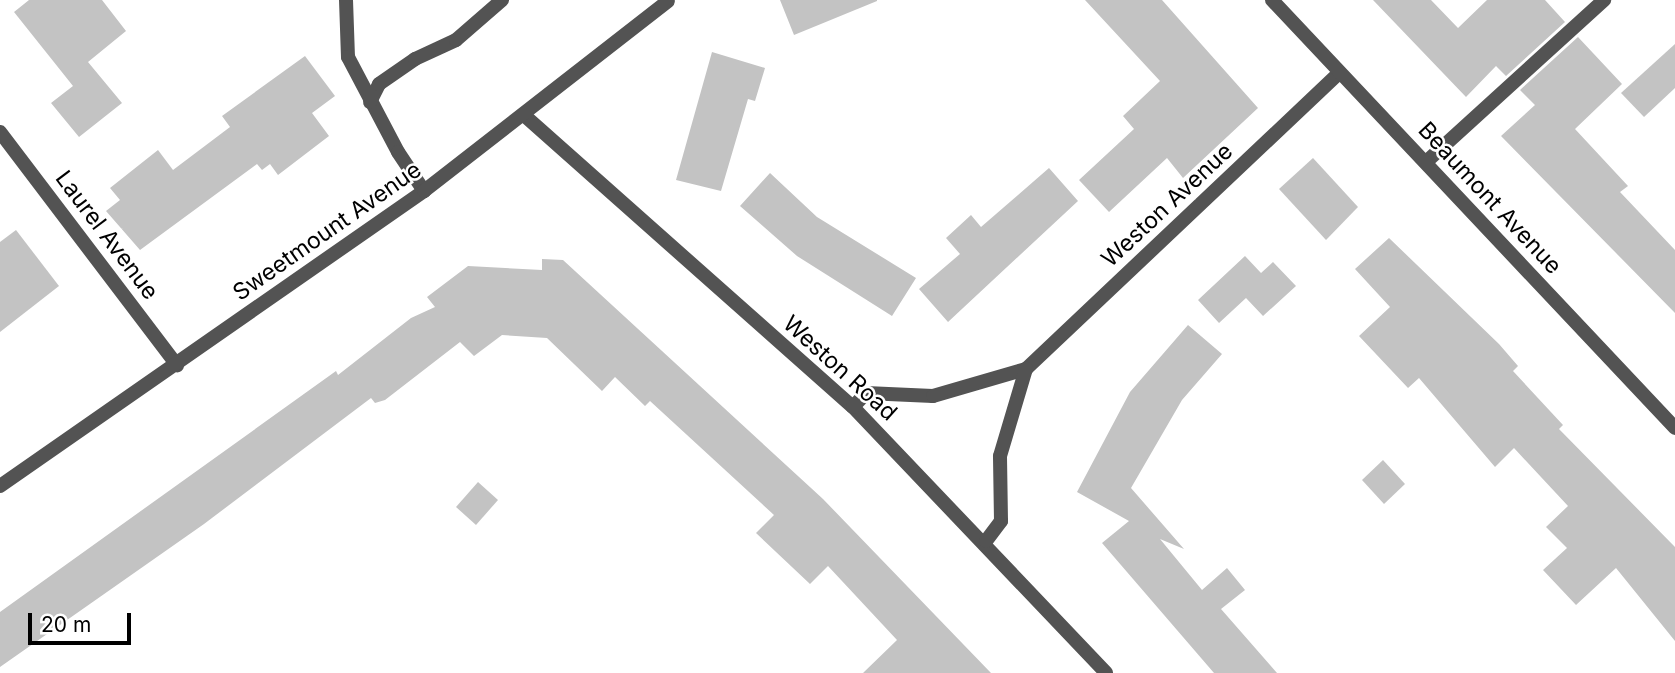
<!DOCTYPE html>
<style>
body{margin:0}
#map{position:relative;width:1675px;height:673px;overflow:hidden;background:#fff;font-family:Inter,sans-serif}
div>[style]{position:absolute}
.building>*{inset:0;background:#c3c3c3}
.service>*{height:14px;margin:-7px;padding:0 7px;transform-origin:7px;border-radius:7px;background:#535353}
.minor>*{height:14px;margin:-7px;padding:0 7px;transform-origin:7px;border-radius:7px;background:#535353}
.tertiary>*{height:14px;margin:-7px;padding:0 7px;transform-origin:7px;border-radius:7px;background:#535353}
span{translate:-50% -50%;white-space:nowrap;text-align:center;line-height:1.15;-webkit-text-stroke:5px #fff;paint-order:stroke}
.street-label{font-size:23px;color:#000}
.scale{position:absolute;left:28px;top:613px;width:103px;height:32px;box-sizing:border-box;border:4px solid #000;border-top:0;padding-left:9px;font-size:21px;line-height:24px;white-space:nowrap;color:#000;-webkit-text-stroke:5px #fff;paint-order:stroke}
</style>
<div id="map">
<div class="building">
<div style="clip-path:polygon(29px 0,102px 0,126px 31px,88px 62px,122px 103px,79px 137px,51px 103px,73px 86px,14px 12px)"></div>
<div style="clip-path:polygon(780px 0,877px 0,877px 1px,794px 35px)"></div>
<div style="clip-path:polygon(1085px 0,1162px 0,1258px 108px,1183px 178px,1167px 158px,1109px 212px,1079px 180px,1134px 129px,1123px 116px,1160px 81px)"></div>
<div style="clip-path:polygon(1373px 0,1431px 0,1458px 28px,1487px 0,1545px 0,1565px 22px,1506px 76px,1496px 66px,1466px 97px)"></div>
<div style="clip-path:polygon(1578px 37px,1622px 84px,1575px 129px,1628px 186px,1620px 192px,1675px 250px,1675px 313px,1501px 136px,1535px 105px,1520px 90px)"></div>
<div style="clip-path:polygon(1675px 44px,1675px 88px,1644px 117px,1621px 93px)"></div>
<div style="clip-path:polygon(712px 52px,765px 68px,755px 101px,748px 99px,721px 191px,676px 180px)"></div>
<div style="clip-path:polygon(305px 56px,335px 96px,312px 113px,329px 136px,278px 175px,270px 164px,262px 170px,257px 164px,140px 250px,106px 211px,120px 200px,110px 188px,158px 150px,173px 170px,230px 127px,222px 116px)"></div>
<div style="clip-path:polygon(1313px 158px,1358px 207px,1326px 240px,1279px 189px)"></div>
<div style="clip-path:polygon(1049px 168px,1078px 201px,948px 322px,919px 289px,960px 254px,946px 238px,971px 215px,981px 227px)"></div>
<div style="clip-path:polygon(770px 173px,817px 217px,916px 278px,892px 316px,797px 256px,740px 206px)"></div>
<div style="clip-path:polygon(16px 230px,59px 286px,0 332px,0 242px)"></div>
<div style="clip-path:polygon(1389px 238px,1499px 344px,1518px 366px,1513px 371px,1563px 425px,1559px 429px,1675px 547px,1675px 641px,1616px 568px,1576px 605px,1543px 570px,1567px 548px,1546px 527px,1568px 506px,1514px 448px,1495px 467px,1419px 378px,1408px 388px,1359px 336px,1390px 307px,1355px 269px)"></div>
<div style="clip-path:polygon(1245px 256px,1261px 273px,1273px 262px,1296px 286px,1263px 316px,1246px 298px,1219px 323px,1198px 300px)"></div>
<div style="clip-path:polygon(542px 259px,563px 260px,823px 499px,991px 673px,863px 673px,897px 640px,828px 566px,810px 584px,756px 533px,774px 515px,650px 401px,645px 406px,615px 377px,602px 391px,547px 338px,502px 335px,474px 356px,460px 342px,385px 400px,375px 403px,371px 398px,204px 524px,0 667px,0 612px,336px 371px,338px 375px,411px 318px,435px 307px,427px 297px,468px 266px,542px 270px)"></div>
<div style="clip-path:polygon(1188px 325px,1222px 354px,1182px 400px,1131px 488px,1184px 549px,1160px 539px,1202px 590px,1227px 568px,1245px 590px,1221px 609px,1277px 673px,1214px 673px,1102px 543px,1129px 521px,1077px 492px,1130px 392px)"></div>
<div style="clip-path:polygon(1383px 460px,1405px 484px,1384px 504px,1362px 480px)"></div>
<div style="clip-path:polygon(478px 482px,498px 500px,476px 525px,456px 507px)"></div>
</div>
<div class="service">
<div style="left:346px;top:0;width:57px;rotate:88deg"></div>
<div style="left:348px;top:57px;width:107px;rotate:62.2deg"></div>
<div style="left:398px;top:152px;width:47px;rotate:56.3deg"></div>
<div style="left:370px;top:102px;width:20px;rotate:-63deg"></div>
<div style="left:379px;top:84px;width:44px;rotate:-34.8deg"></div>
<div style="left:415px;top:59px;width:45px;rotate:-24.9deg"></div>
<div style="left:456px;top:40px;width:61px;rotate:-41deg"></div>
</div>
<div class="minor">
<div style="left:525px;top:116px;width:438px;rotate:41.6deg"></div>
<div style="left:853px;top:407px;width:367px;rotate:46.4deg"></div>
<div style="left:0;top:132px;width:293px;rotate:52.8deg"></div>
<div style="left:1426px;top:162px;width:241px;rotate:-42.3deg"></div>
<div style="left:853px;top:407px;width:19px;rotate:-47deg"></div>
<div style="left:866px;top:393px;width:67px;rotate:2.6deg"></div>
<div style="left:933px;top:396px;width:97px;rotate:-16.2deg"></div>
<div style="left:1026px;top:369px;width:431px;rotate:-43.4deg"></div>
<div style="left:0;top:486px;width:517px;rotate:-34.83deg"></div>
<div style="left:424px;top:191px;width:309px;rotate:-37.9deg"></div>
<div style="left:986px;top:541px;width:25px;rotate:-53deg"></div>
<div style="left:1001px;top:521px;width:65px;rotate:-90.9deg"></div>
<div style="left:1000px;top:456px;width:91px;rotate:-73.4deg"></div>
</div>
<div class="tertiary">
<div style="left:1272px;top:0;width:588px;rotate:46.72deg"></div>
</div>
<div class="street-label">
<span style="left:1490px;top:198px;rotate:47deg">Beaumont Avenue</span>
<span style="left:1167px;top:205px;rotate:-43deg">Weston Avenue</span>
<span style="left:327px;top:231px;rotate:-35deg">Sweetmount Avenue</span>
<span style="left:107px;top:235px;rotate:53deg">Laurel Avenue</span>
<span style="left:840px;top:368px;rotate:42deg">Weston Road</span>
</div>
<div class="scale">20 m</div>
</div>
